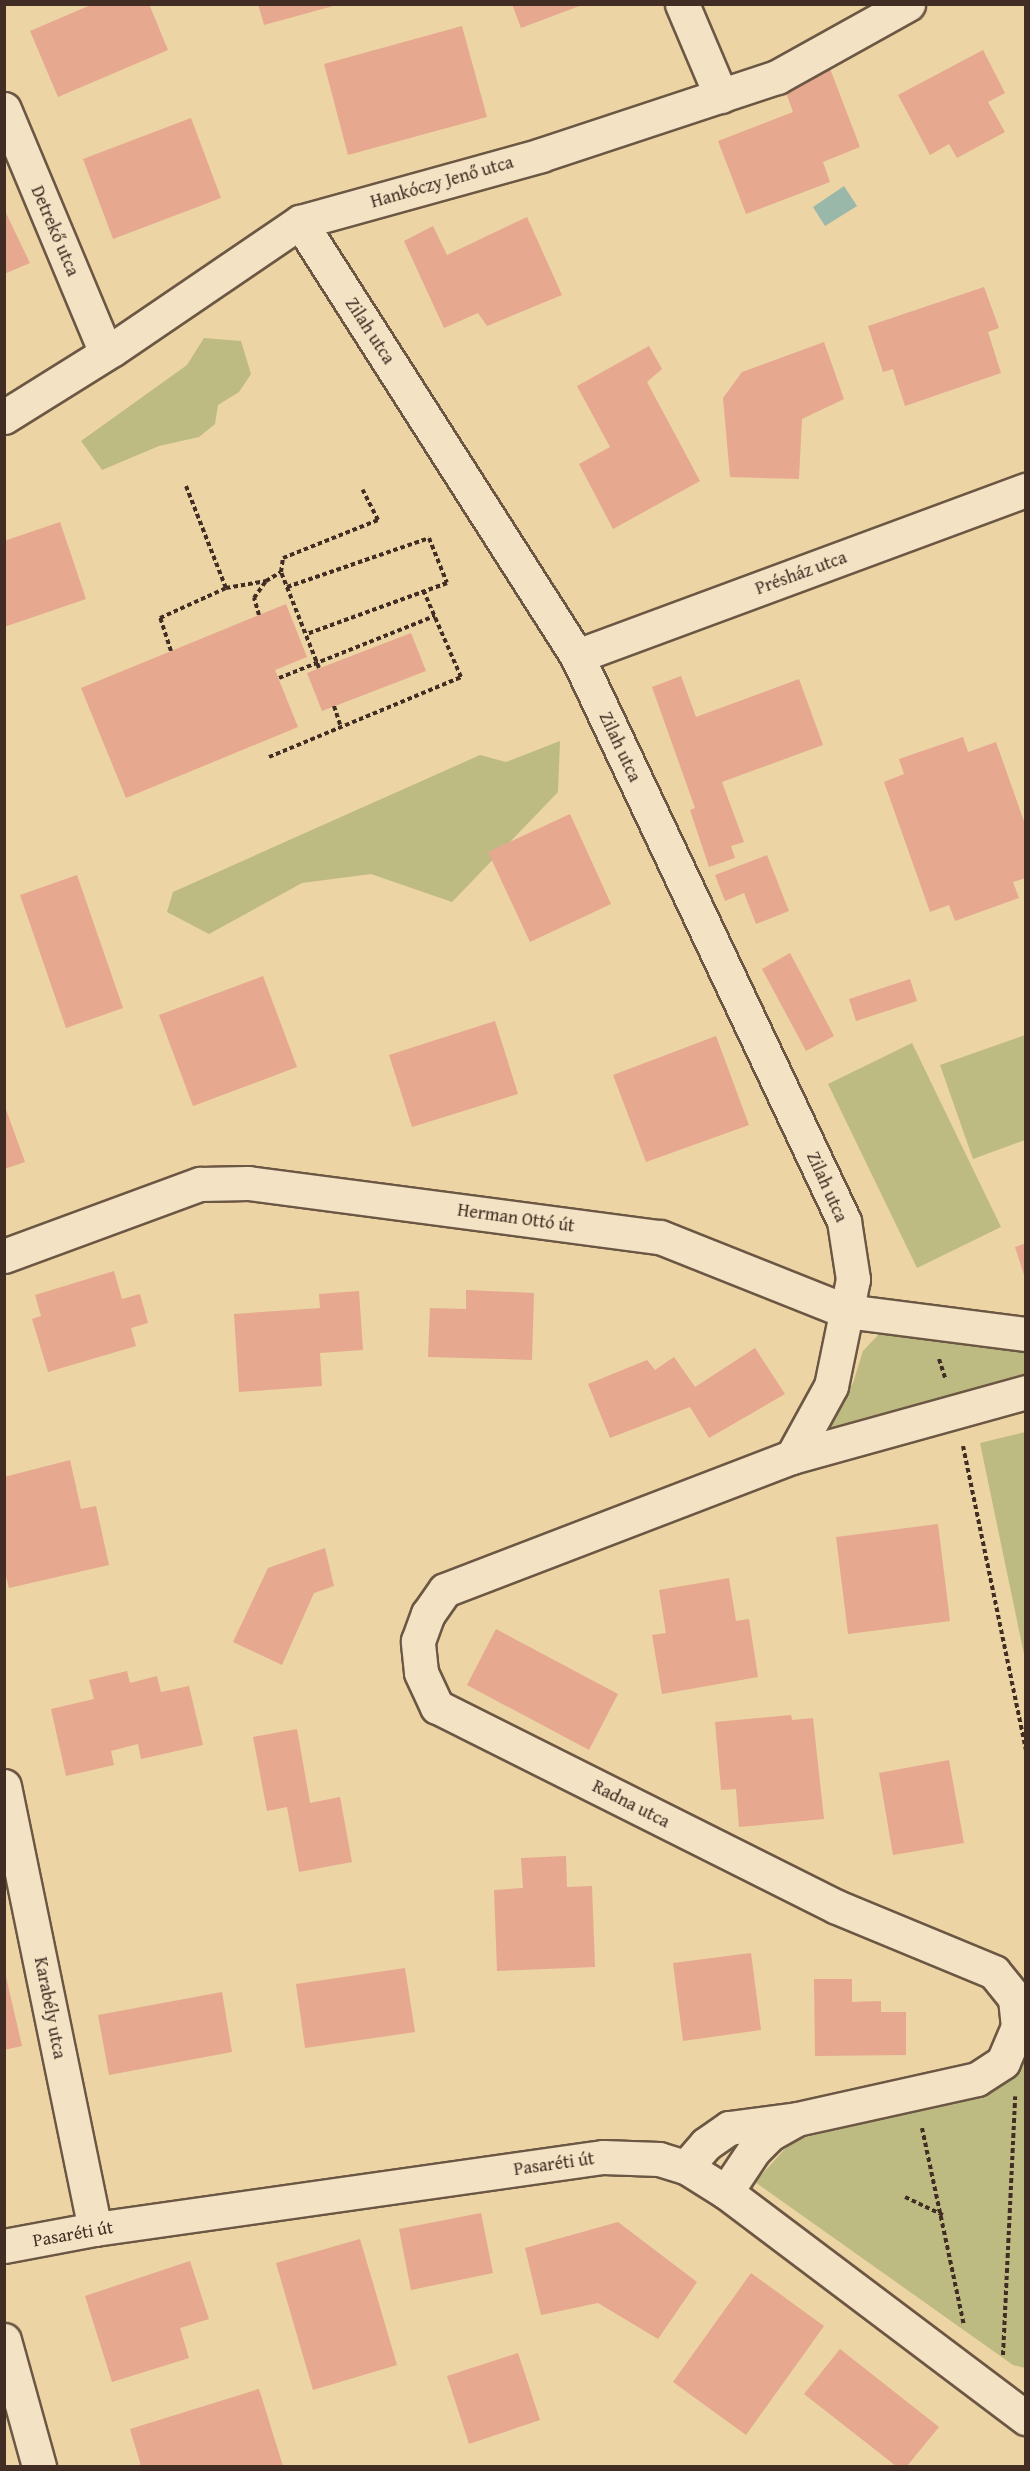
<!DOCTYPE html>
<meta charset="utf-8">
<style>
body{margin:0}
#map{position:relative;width:1030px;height:2471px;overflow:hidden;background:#ecd4a4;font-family:"Gentium Book Plus",serif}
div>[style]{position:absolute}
.green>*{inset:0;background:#bdbb82}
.water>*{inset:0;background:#99b8aa}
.building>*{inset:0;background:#e6a88f}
.path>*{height:4px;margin-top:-2px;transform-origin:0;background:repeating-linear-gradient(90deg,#422d24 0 4.5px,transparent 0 7.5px)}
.roads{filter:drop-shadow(2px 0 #6c5744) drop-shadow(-2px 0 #6c5744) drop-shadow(0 2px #6c5744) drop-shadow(0 -2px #6c5744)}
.minor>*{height:33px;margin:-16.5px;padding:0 16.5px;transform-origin:16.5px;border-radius:16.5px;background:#f3e3c4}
.tertiary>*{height:33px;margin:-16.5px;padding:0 16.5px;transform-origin:16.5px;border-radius:16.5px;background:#f3e3c4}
span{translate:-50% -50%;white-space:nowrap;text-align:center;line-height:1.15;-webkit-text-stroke:4.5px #f3e3c4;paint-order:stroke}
.street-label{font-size:18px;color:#422d24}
.frame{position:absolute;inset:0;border:6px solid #422d24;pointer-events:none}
</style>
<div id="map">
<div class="green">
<div style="clip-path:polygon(204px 338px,241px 341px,251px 374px,239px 392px,218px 405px,215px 424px,199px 437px,159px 446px,102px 470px,81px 441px,187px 365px)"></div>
<div style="clip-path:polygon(560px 741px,558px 792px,452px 902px,371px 874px,302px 883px,209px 934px,167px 912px,173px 892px,480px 755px,506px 762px)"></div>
<div style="clip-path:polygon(1025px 1035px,1025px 1140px,973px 1159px,940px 1065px)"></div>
<div style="clip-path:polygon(912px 1043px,1001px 1227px,917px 1268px,828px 1084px)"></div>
<div style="clip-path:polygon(881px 1332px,1025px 1352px,1025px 1375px,821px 1434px,853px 1383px,863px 1351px)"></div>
<div style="clip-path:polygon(1025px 1432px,1026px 1432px,1025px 1659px,980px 1443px)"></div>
<div style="clip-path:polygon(1025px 2062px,1025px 2368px,1013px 2365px,755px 2182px,792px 2141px,978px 2093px)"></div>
</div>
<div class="water">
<div style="clip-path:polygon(844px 186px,857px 206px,825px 226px,813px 207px)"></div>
</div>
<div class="building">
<div style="clip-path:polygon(93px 4px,149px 4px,168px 50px,58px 97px,30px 31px)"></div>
<div style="clip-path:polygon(258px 4px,336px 4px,337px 5px,264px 25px)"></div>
<div style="clip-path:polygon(512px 4px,582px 4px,582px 5px,521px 28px)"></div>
<div style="clip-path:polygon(462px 26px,487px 117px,348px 155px,324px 64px)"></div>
<div style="clip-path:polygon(983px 50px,1005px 93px,988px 102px,1005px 132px,957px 158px,949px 144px,930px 155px,898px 95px)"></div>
<div style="clip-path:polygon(829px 66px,860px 147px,823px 162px,830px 182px,746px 214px,718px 141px,793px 112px,783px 84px)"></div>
<div style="clip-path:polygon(191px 118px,221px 198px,113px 239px,83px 159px)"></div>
<div style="clip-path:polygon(4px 209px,30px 263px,4px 274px)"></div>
<div style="clip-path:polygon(527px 217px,562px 295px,487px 326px,478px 313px,444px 328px,404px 241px,433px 226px,447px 255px)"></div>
<div style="clip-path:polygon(984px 287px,999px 328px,988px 332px,1001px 373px,905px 406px,893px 369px,883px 372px,868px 326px)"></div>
<div style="clip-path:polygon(824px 342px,844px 399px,802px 419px,799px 479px,730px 477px,723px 398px,742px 372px)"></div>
<div style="clip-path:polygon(649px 346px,662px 369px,647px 382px,700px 481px,613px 529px,579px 464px,610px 447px,577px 386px)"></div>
<div style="clip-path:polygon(60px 522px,86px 599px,4px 627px,4px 541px)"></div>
<div style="clip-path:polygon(286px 604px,307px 657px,275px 670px,298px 727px,126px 798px,81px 688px)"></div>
<div style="clip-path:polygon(411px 633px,426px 671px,322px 711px,307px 673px)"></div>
<div style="clip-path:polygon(681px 676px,696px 717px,799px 679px,823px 745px,722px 782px,744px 842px,731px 846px,735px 858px,709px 867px,690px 810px,695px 808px,652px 687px)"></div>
<div style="clip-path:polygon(963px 737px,968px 752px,996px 742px,1026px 827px,1026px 878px,1013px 882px,1019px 898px,955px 921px,949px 905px,930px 912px,884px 782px,904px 774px,899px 759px)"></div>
<div style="clip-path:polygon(570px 814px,611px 904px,530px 942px,488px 852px)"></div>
<div style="clip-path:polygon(767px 855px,789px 911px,756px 924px,744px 893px,725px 901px,715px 875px)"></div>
<div style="clip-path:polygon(77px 875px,123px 1008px,66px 1028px,20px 895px)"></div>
<div style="clip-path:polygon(790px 953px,834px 1036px,806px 1051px,762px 969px)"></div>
<div style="clip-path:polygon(263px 976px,297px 1067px,193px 1106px,159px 1015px)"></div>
<div style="clip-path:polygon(910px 979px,917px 1001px,856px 1021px,849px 999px)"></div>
<div style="clip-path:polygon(495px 1021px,518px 1094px,412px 1127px,389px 1055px)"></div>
<div style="clip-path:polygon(716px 1036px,749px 1125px,646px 1162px,613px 1075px)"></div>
<div style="clip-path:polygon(4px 1104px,25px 1162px,4px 1169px)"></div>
<div style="clip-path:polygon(1026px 1243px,1026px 1278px,1025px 1278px,1015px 1247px)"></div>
<div style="clip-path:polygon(114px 1271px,122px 1299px,140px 1294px,148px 1323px,131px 1328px,136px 1346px,48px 1372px,32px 1319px,41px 1316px,35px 1295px)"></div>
<div style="clip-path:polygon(466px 1290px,534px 1293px,532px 1360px,428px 1357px,430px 1308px,466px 1309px)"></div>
<div style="clip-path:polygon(359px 1291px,363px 1350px,320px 1353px,322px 1386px,239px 1392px,234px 1314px,320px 1308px,319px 1294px)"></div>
<div style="clip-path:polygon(755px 1348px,785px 1394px,709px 1438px,690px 1407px,610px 1438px,588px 1384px,647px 1360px,655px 1370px,674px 1357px,695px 1387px)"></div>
<div style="clip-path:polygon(70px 1460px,81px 1509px,96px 1506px,109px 1565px,9px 1588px,4px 1569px,4px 1477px)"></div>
<div style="clip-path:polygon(938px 1524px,950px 1621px,848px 1634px,836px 1537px)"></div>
<div style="clip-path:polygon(325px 1548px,334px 1586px,314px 1593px,282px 1665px,233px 1642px,268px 1568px)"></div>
<div style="clip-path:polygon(729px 1578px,736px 1621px,749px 1619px,758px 1677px,662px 1694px,652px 1635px,666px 1633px,659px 1590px)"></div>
<div style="clip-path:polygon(496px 1629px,618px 1694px,589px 1750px,467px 1685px)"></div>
<div style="clip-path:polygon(127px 1671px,130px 1683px,157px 1676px,161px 1692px,189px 1686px,203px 1745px,141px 1759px,138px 1744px,111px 1751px,114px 1765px,66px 1776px,51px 1709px,94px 1699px,89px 1680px)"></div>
<div style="clip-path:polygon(791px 1715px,792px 1720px,813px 1718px,824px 1819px,739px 1827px,736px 1789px,721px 1790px,715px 1722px)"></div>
<div style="clip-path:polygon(297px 1729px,310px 1803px,340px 1797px,352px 1862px,299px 1872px,287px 1807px,267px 1811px,253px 1737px)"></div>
<div style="clip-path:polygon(949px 1760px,964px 1843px,893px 1855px,879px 1773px)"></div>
<div style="clip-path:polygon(566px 1856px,567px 1887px,592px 1886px,595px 1967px,497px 1971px,494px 1890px,523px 1888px,521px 1858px)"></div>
<div style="clip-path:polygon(751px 1953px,761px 2030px,683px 2041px,673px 1963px)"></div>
<div style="clip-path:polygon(4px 1968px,22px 2046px,4px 2050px)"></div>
<div style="clip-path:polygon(405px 1968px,415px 2032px,305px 2048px,296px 1984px)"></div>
<div style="clip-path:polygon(814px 1979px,852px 1979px,852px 2002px,881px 2001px,881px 2012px,906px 2012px,906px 2055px,815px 2056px)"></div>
<div style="clip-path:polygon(222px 1992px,232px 2052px,109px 2075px,98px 2015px)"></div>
<div style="clip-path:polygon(481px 2213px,493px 2273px,411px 2290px,399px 2229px)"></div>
<div style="clip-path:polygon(618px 2222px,697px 2282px,658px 2339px,598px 2303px,541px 2315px,525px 2248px)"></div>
<div style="clip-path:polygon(360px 2239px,397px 2365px,313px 2390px,276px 2263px)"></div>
<div style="clip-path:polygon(190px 2261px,209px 2319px,180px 2328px,189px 2358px,112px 2382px,85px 2296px)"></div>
<div style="clip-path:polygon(751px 2273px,824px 2326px,746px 2435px,673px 2382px)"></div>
<div style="clip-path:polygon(840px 2349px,939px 2427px,907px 2466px,896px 2466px,804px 2394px)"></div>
<div style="clip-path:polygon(518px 2353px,540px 2420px,469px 2444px,447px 2376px)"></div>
<div style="clip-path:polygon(259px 2389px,283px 2466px,141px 2466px,130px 2429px)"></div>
</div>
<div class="path">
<div style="left:186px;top:486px;width:110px;rotate:68.6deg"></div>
<div style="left:287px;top:587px;width:150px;rotate:-19deg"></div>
<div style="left:429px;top:538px;width:48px;rotate:68.2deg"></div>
<div style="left:447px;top:583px;width:149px;rotate:160deg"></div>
<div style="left:259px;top:615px;width:18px;rotate:-106deg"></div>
<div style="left:254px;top:598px;width:21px;rotate:-55deg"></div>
<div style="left:266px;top:581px;width:17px;rotate:-31deg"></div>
<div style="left:171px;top:651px;width:35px;rotate:-108deg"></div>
<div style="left:160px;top:618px;width:72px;rotate:-24.4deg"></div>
<div style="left:226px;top:588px;width:41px;rotate:-9.9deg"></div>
<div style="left:319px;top:668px;width:103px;rotate:-111.6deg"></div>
<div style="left:281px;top:572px;width:14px;rotate:-82deg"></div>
<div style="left:283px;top:558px;width:102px;rotate:-21.8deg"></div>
<div style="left:378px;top:520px;width:34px;rotate:-117deg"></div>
<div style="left:279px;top:678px;width:168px;rotate:-21.7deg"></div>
<div style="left:334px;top:706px;width:22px;rotate:72deg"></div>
<div style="left:269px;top:757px;width:208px;rotate:-22.6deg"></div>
<div style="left:461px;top:677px;width:93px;rotate:-113.5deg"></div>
<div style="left:939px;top:1359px;width:20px;rotate:72deg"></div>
<div style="left:963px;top:1446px;width:311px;rotate:78.3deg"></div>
<div style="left:922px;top:2128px;width:202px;rotate:78deg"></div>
<div style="left:905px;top:2197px;width:42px;rotate:25.3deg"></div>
<div style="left:1003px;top:2355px;width:259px;rotate:-87.3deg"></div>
</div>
<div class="roads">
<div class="minor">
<div style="left:682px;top:4px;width:100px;rotate:67deg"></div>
<div style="left:4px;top:109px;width:264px;rotate:67.3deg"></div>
<div style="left:300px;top:222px;width:515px;rotate:57.45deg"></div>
<div style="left:577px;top:656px;width:625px;rotate:64.71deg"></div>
<div style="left:844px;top:1221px;width:59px;rotate:81.2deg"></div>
<div style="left:853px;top:1279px;width:109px;rotate:101.6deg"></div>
<div style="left:831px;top:1386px;width:81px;rotate:118.8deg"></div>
<div style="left:4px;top:417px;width:128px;rotate:-32deg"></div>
<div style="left:113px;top:349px;width:226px;rotate:-34.2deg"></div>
<div style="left:300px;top:222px;width:250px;rotate:-15.5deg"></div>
<div style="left:541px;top:155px;width:249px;rotate:-18.3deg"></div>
<div style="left:777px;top:77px;width:150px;rotate:-29.1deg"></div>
<div style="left:577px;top:656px;width:479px;rotate:-20.3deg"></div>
<div style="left:4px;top:1256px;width:209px;rotate:-20.2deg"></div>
<div style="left:200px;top:1184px;width:48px;rotate:-1.2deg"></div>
<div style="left:248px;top:1183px;width:416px;rotate:7.5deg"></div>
<div style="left:660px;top:1237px;width:200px;rotate:21.7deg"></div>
<div style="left:846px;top:1311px;width:181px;rotate:7.3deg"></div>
<div style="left:4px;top:1786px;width:452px;rotate:78.4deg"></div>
<div style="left:686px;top:2167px;width:30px;rotate:-49deg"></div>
<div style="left:706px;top:2144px;width:28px;rotate:-35deg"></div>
<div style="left:729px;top:2128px;width:69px;rotate:-7.5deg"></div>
<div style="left:797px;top:2119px;width:184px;rotate:-12.5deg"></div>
<div style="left:977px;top:2079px;width:31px;rotate:-33deg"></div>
<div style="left:1003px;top:2062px;width:38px;rotate:-67deg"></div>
<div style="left:1018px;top:2027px;width:29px;rotate:-96deg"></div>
<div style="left:1015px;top:1998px;width:33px;rotate:-129deg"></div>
<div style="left:994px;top:1972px;width:172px;rotate:-157.5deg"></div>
<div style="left:835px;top:1906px;width:445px;rotate:-153.4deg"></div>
<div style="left:437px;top:1707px;width:38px;rotate:-115deg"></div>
<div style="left:421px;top:1672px;width:31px;rotate:-96deg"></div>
<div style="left:418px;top:1641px;width:29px;rotate:-70deg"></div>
<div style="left:428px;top:1614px;width:29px;rotate:-55deg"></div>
<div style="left:445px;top:1590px;width:372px;rotate:-21deg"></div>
<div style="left:792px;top:1457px;width:243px;rotate:-15.5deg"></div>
<div style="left:726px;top:2192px;width:50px;rotate:-56.3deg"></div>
<div style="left:754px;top:2150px;width:23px;rotate:-45deg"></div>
<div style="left:770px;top:2134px;width:26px;rotate:-29deg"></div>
<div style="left:4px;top:2340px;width:131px;rotate:74.5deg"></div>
</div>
<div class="tertiary">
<div style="left:4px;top:2246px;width:93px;rotate:-10.6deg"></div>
<div style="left:95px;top:2229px;width:513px;rotate:-8.07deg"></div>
<div style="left:603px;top:2157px;width:56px;rotate:2deg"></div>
<div style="left:659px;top:2159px;width:28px;rotate:17deg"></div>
<div style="left:686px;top:2167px;width:47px;rotate:32deg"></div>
<div style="left:726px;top:2192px;width:376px;rotate:37deg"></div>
</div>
</div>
<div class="street-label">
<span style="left:442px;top:182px;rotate:-16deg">Hankóczy Jenő utca</span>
<span style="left:55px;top:231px;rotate:67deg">Detrekő utca</span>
<span style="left:370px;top:331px;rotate:57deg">Zilah utca</span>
<span style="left:801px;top:573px;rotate:-20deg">Présház utca</span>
<span style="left:620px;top:747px;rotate:65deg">Zilah utca</span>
<span style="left:827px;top:1187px;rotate:66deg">Zilah utca</span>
<span style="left:516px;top:1218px;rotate:8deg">Herman Ottó út</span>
<span style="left:631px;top:1804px;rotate:27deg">Radna utca</span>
<span style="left:50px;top:2008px;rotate:79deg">Karabély utca</span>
<span style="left:554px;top:2164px;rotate:-8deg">Pasaréti út</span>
<span style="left:73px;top:2234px;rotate:-10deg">Pasaréti út</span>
</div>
<div class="frame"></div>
</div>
